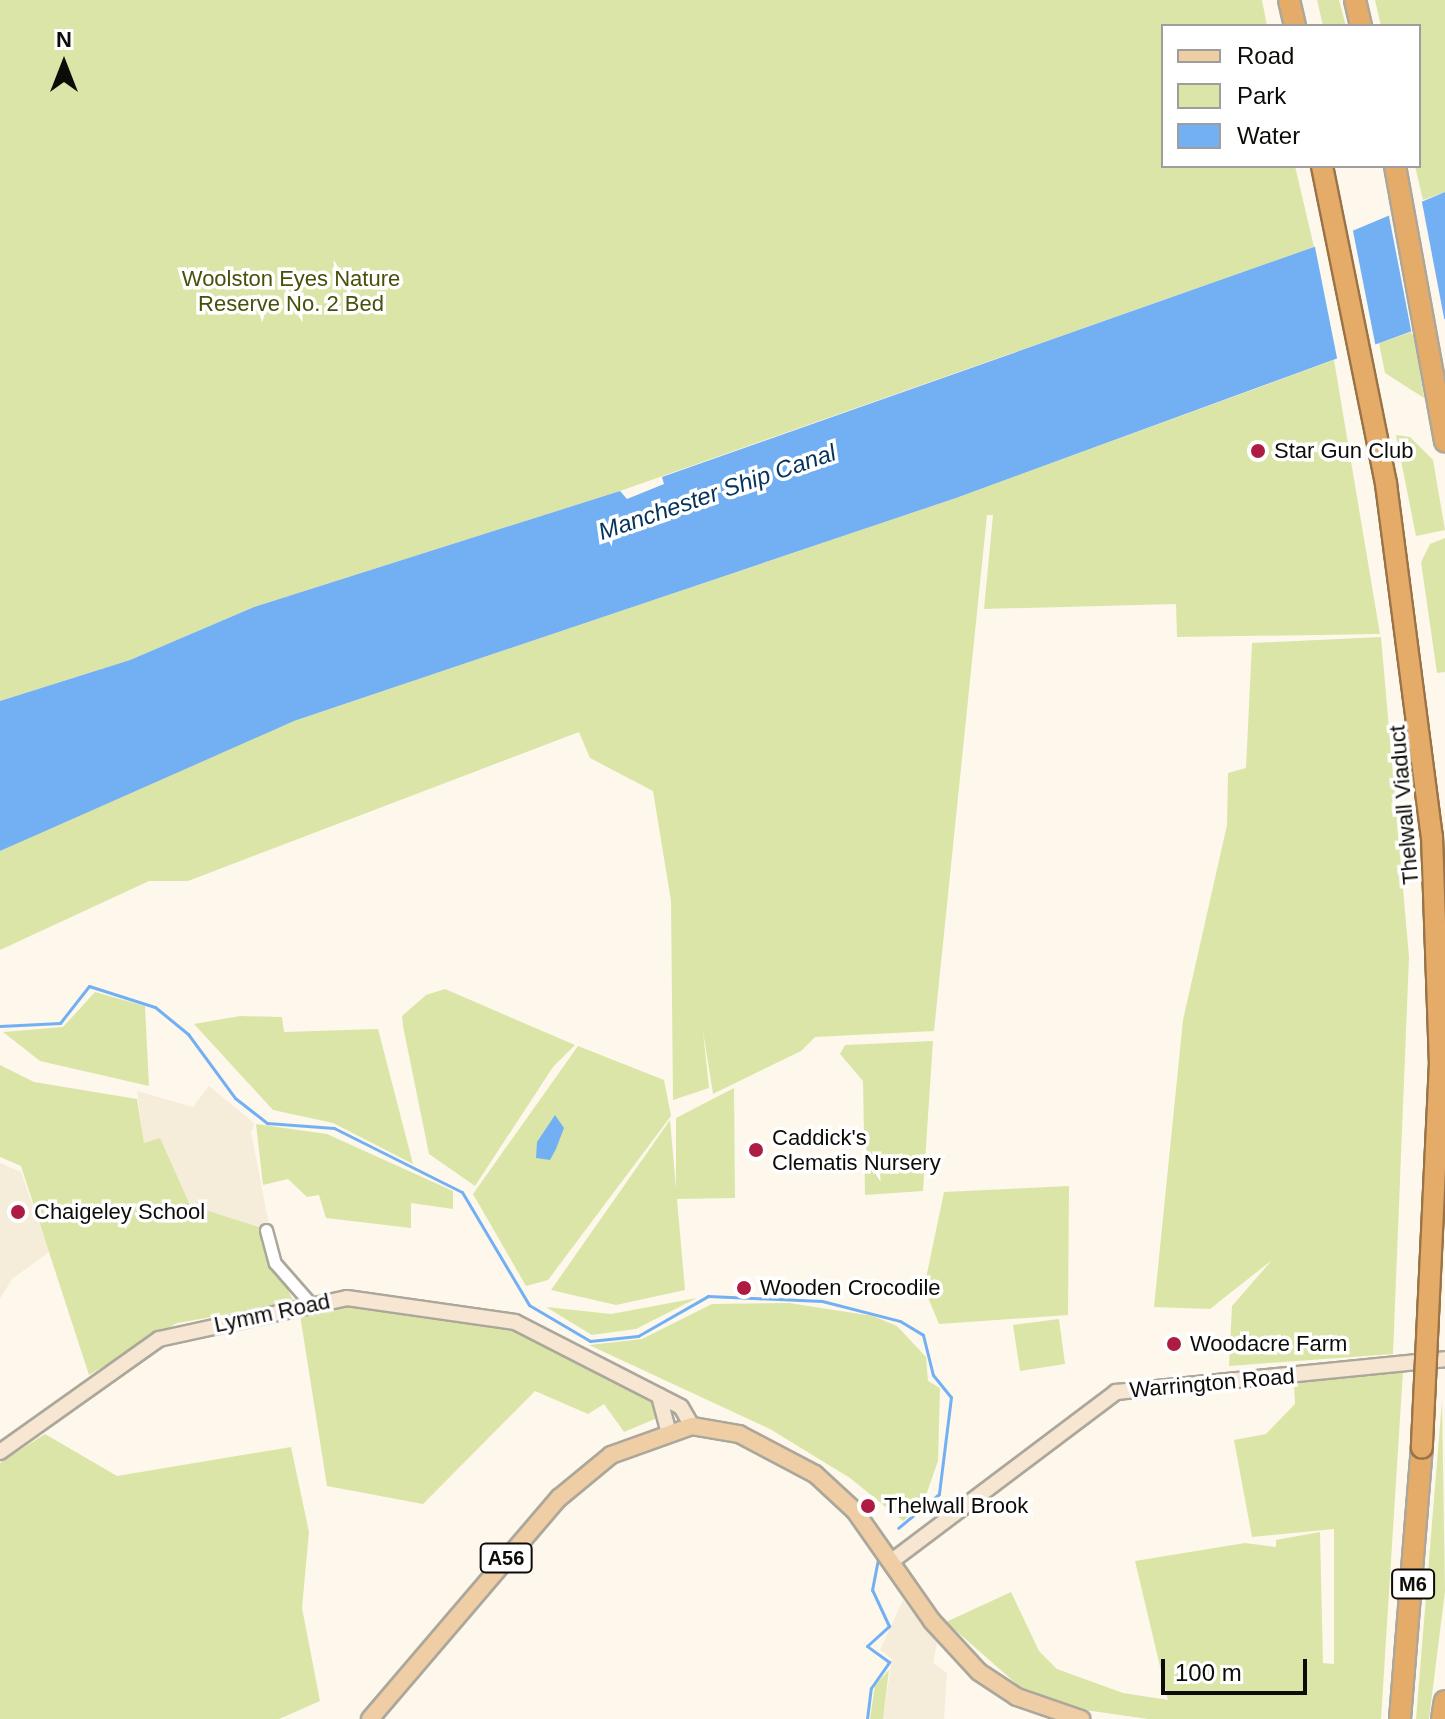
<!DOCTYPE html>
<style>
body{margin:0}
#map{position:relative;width:1445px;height:1719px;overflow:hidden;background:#fdf8eb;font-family:Helvetica,sans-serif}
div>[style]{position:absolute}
.built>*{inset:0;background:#f5ecd9}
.green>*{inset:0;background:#dce5a8}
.water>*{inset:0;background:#73b0f3}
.pier>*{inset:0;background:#fdf8eb}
.stream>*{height:3px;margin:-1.5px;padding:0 1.5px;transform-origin:1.5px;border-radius:1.5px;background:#73b0f3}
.roads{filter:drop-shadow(2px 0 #aca79b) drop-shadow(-2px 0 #aca79b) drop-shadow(0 2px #aca79b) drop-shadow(0 -2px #aca79b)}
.street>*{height:11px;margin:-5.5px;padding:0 5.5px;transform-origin:5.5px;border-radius:5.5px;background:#fff}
.secondary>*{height:14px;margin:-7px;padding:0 7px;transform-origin:7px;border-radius:7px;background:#f7e6d2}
.primary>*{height:16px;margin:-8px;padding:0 8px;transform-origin:8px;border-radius:8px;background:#efcda5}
.highway>*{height:20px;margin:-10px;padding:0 10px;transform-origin:10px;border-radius:10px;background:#e5ab69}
.bridges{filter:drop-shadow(2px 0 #9a7347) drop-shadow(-2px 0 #9a7347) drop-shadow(0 2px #9a7347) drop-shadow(0 -2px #9a7347)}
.highway-bridge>*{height:20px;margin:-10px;padding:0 10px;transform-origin:10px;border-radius:10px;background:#e5ab69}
.dots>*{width:22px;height:22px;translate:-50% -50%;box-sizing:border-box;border:4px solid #fff;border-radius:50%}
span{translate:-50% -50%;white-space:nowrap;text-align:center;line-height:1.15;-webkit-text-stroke:7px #fff;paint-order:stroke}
.shield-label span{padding:2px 6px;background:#fff;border:2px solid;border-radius:6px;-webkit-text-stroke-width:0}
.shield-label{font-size:20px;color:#0e0c08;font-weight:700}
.park-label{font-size:22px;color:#49500a}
.poi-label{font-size:22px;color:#0e0c08}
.left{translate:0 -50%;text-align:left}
.street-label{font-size:22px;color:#0e0c08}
.water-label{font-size:24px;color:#05335d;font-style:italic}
.legend{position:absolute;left:1161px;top:24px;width:260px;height:144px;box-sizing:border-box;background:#fff;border:2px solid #9f9e9c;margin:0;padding:10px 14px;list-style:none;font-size:24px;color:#0e0c08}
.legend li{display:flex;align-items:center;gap:16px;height:40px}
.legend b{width:40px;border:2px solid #9f9e9c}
.north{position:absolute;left:24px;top:24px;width:80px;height:80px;-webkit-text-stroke:6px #fff;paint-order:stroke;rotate:0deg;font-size:22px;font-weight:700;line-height:32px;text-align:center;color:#0e0c08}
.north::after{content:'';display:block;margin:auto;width:28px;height:36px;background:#0e0c08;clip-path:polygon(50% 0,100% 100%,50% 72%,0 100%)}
.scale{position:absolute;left:1161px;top:1659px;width:146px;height:36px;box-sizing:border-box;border:4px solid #0e0c08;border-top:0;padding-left:10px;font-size:24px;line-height:28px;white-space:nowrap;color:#0e0c08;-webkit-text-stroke:6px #fff;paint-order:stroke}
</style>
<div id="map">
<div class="built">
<div style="clip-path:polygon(209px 1086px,255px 1124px,251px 1132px,270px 1230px,190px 1205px,160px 1139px,144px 1144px,137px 1091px,193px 1107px)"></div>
<div style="clip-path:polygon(0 1163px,21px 1172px,49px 1252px,12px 1279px,0 1299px)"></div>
<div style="clip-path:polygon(903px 1600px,937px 1643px,933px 1663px,947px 1673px,944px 1719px,883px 1719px,892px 1659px,880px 1650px)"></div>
</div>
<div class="green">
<div style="clip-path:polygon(0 0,1262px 0,1267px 26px,1163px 26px,1163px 166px,1295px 166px,1314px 247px,620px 491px,254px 607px,130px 660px,0 701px)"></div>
<div style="clip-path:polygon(1317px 0,1339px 0,1346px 26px,1323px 26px)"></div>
<div style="clip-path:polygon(1375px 0,1445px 0,1445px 192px,1423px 200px,1415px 166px,1419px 26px,1381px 26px)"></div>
<div style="clip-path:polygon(1414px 331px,1424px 398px,1385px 373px,1379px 343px)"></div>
<div style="clip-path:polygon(1334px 360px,1380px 634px,1177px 637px,1176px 604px,984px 609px,993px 515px,987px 515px,934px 1031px,815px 1037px,801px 1051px,713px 1094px,703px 1031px,709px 1088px,673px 1100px,671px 901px,653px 791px,590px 758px,579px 732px,188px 881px,149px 881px,0 950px,0 851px,124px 791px,294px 721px,956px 498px)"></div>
<div style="clip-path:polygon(1396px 435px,1410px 437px,1433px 460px,1445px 530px,1416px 536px)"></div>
<div style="clip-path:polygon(1445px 538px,1445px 672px,1437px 673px,1421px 562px,1430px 544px)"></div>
<div style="clip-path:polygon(1381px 637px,1409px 957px,1393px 1354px,1229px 1366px,1232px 1306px,1272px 1260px,1210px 1309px,1154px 1307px,1183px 1020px,1227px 825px,1228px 773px,1246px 768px,1252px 643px)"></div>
<div style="clip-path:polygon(445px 989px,575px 1045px,553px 1067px,475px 1186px,429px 1154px,403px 1026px,402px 1016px,426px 995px)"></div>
<div style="clip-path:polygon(95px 992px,145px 1006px,149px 1086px,40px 1061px,3px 1032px,63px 1027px)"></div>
<div style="clip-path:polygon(240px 1016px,282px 1017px,284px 1032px,378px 1029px,413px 1164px,333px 1123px,273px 1110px,194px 1024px)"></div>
<div style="clip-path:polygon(933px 1041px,923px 1191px,865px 1195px,863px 1081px,840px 1054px,845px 1045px)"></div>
<div style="clip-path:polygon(578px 1046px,664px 1080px,671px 1116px,548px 1280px,526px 1286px,473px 1194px)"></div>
<div style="clip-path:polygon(0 1065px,34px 1082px,137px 1099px,144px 1143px,160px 1138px,190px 1205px,262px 1228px,294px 1303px,177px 1323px,89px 1375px,21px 1166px,0 1157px)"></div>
<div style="clip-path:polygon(734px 1088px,735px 1198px,676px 1199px,676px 1118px)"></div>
<div style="clip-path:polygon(670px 1120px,685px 1290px,616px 1305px,551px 1290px)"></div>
<div style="clip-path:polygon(256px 1124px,327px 1134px,453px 1191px,453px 1209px,411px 1203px,411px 1228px,326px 1218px,319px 1195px,307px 1197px,288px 1179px,263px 1185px)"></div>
<div style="clip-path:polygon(1069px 1186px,1068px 1315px,939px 1324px,924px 1288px,944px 1192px)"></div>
<div style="clip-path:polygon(697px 1298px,636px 1329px,592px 1335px,546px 1307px,611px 1314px)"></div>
<div style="clip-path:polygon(789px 1303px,873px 1316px,897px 1326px,926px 1357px,928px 1381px,940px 1388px,938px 1461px,924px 1501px,903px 1521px,850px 1478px,770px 1429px,589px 1345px,642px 1339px,712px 1304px)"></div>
<div style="clip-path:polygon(348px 1305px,512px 1327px,659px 1401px,662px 1416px,624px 1432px,604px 1404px,588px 1414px,535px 1391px,423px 1504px,327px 1486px,300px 1315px)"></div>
<div style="clip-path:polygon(1059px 1319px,1065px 1364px,1020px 1371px,1013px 1325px)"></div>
<div style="clip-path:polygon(1403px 1371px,1381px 1719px,1148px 1719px,1078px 1709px,1021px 1688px,946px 1622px,1011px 1592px,1039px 1651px,1057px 1669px,1123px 1693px,1168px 1700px,1135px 1561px,1245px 1543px,1276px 1547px,1276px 1540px,1320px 1532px,1323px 1663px,1334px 1664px,1334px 1529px,1252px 1537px,1234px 1440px,1266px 1434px,1295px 1404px,1294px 1382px)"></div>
<div style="clip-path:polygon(1442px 1401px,1445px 1591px,1429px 1719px,1416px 1719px)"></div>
<div style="clip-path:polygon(45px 1434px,117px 1476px,291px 1447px,309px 1532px,302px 1608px,320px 1701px,279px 1719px,0 1719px,0 1463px)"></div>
<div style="clip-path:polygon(889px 1670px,883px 1719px,870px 1719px,875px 1685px)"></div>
</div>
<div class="water">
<div style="clip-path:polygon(1445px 192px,1445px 319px,956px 498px,294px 721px,0 851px,0 701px,130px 660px,254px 607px,620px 491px,627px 499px,664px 484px,662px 477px,1314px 247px)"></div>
<div style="clip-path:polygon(555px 1115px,564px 1128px,556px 1149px,550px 1160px,536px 1158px,537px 1142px)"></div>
</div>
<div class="pier">
<div style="clip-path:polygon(1421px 197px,1445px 323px,1412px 335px,1388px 211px)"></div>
<div style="clip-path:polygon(1352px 226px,1376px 348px,1338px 363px,1314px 242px)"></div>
</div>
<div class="stream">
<div style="left:0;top:1026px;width:60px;rotate:-2.9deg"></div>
<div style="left:60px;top:1023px;width:47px;rotate:-51.9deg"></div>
<div style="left:89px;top:986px;width:69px;rotate:17.7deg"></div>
<div style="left:155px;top:1007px;width:43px;rotate:39.3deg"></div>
<div style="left:188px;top:1034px;width:79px;rotate:53.7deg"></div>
<div style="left:235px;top:1098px;width:41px;rotate:38deg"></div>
<div style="left:267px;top:1123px;width:67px;rotate:4.3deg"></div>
<div style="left:334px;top:1128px;width:143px;rotate:26.6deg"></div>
<div style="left:462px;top:1192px;width:131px;rotate:59.3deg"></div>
<div style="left:529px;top:1305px;width:71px;rotate:30.5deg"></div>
<div style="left:590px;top:1341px;width:48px;rotate:-5.9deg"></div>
<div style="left:638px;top:1336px;width:81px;rotate:-29.7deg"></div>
<div style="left:708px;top:1296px;width:114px;rotate:2.5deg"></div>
<div style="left:822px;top:1301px;width:81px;rotate:14.4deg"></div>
<div style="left:900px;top:1321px;width:27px;rotate:31deg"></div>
<div style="left:923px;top:1335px;width:41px;rotate:76deg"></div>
<div style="left:933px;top:1375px;width:28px;rotate:51deg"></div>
<div style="left:951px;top:1397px;width:98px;rotate:97.1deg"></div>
<div style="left:939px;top:1494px;width:53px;rotate:140.3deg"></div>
<div style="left:867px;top:1719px;width:31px;rotate:-83deg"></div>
<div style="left:871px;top:1688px;width:32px;rotate:-55deg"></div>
<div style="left:889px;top:1662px;width:27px;rotate:-144deg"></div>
<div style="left:867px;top:1646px;width:30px;rotate:-42deg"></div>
<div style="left:889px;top:1626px;width:40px;rotate:-115deg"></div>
<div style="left:872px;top:1590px;width:32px;rotate:-79deg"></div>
</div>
<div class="roads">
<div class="street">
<div style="left:266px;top:1230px;width:34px;rotate:75deg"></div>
<div style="left:275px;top:1263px;width:53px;rotate:48.8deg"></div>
</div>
<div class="secondary">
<div style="left:659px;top:1396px;width:34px;rotate:75deg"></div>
<div style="left:0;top:1452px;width:195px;rotate:-35.4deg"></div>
<div style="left:159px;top:1339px;width:192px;rotate:-12.3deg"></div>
<div style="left:347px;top:1298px;width:170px;rotate:8.1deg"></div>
<div style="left:515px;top:1322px;width:186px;rotate:27.1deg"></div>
<div style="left:681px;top:1407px;width:22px;rotate:60deg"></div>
<div style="left:892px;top:1561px;width:281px;rotate:-37deg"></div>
<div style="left:1116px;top:1392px;width:331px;rotate:-5.7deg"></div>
</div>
<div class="primary">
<div style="left:370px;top:1719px;width:291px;rotate:-49.5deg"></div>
<div style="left:559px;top:1498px;width:67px;rotate:-39.6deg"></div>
<div style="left:611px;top:1455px;width:86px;rotate:-19.7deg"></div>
<div style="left:692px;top:1426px;width:48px;rotate:9.7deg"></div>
<div style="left:739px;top:1434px;width:86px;rotate:27.8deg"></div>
<div style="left:815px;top:1474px;width:54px;rotate:42.8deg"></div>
<div style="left:855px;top:1511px;width:134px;rotate:55deg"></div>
<div style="left:932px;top:1621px;width:69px;rotate:47.3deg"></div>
<div style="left:979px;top:1672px;width:45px;rotate:33.3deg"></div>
<div style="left:1017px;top:1697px;width:68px;rotate:19deg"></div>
</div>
<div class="highway">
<div style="left:1289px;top:0;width:27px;rotate:77deg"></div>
<div style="left:1355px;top:0;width:27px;rotate:77deg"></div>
<div style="left:1395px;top:166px;width:280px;rotate:79.7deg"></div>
<div style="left:1400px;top:1719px;width:272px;rotate:-85.4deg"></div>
<div style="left:1442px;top:1719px;width:18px;rotate:-81deg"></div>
</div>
</div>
<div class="bridges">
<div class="highway-bridge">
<div style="left:1322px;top:166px;width:324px;rotate:78.6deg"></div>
<div style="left:1386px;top:484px;width:355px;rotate:82.6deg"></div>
<div style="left:1432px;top:836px;width:226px;rotate:88deg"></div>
<div style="left:1440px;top:1062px;width:386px;rotate:92.7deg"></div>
</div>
</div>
<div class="dots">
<div style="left:1258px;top:451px;background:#af1c43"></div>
<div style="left:756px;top:1150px;background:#af1c43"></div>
<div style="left:18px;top:1212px;background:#af1c43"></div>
<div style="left:744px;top:1288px;background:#af1c43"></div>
<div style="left:1174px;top:1344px;background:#af1c43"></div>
<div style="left:868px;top:1506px;background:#af1c43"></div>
</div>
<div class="shield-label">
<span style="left:506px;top:1558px">A56</span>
<span style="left:1413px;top:1584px">M6</span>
</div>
<div class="park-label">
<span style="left:291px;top:291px">Woolston Eyes Nature<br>Reserve No. 2 Bed</span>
</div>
<div class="poi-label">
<span class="left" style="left:1274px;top:451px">Star Gun Club</span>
<span class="left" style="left:772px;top:1150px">Caddick's<br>Clematis Nursery</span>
<span class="left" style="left:34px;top:1212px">Chaigeley School</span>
<span class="left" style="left:760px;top:1288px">Wooden Crocodile</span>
<span class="left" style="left:1190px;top:1344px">Woodacre Farm</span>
<span class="left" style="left:884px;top:1506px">Thelwall Brook</span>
</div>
<div class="street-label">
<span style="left:1404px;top:805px;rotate:-95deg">Thelwall Viaduct</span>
<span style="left:272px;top:1313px;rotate:-12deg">Lymm Road</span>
<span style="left:1212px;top:1383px;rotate:-5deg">Warrington Road</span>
</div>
<div class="water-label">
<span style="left:717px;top:492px;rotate:-19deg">Manchester Ship Canal</span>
</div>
<ul class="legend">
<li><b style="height:10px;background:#efcda5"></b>Road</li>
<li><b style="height:22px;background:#dce5a8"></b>Park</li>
<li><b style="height:22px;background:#73b0f3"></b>Water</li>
</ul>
<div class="north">N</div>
<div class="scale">100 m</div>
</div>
